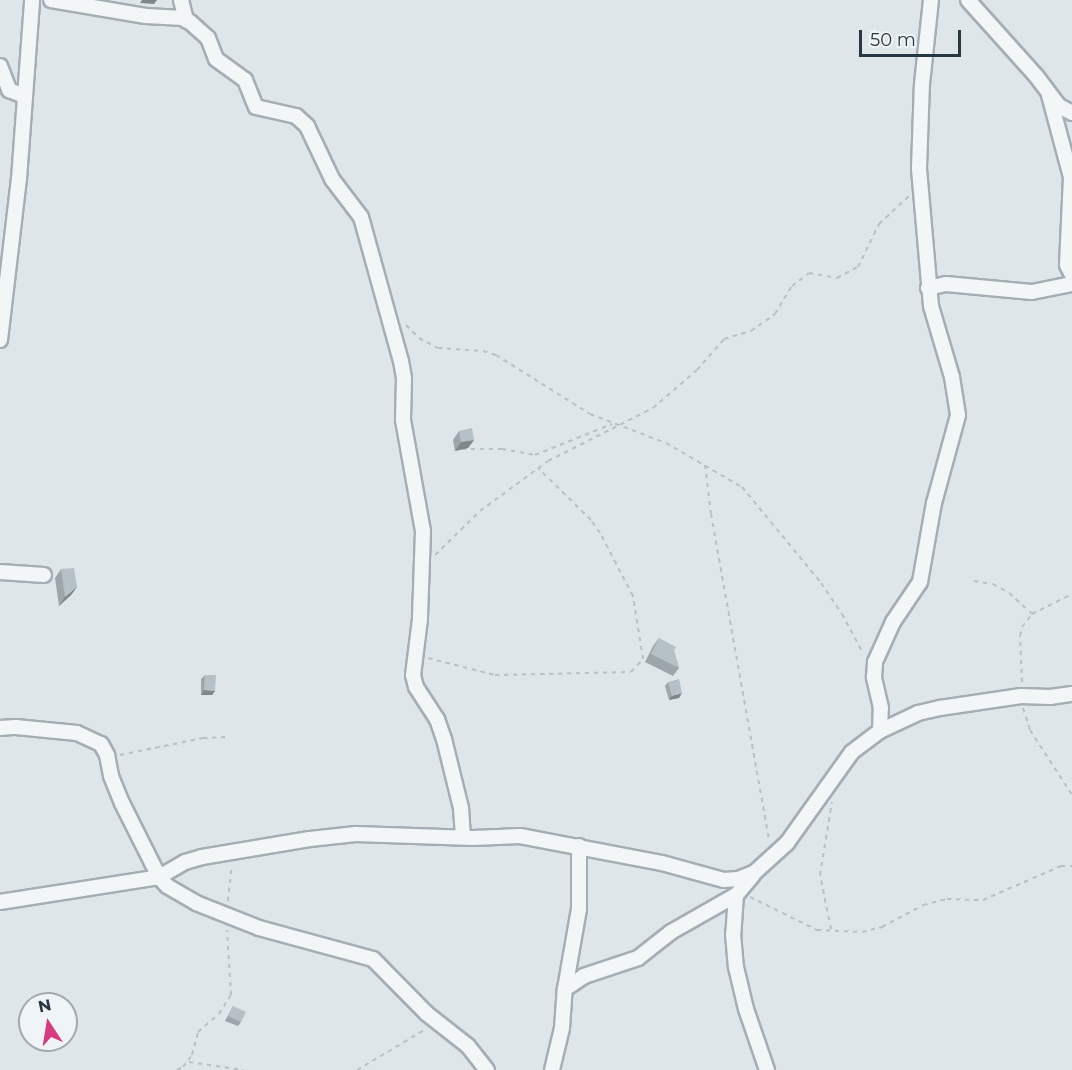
<!DOCTYPE html>
<style>
body{margin:0}
#map{position:relative;width:1072px;height:1070px;overflow:hidden;background:#dfe6e9;font-family:Montserrat,sans-serif}
div>[style]{position:absolute}
.path>*{height:2px;margin-top:-1px;transform-origin:0;background:repeating-linear-gradient(90deg,#b9c1c4 0 4.5px,transparent 0 9px)}
.roads{filter:drop-shadow(2px 0 #a4aeb4) drop-shadow(-2px 0 #a4aeb4) drop-shadow(0 2px #a4aeb4) drop-shadow(0 -2px #a4aeb4)}
.minor>*{height:14px;margin:-7px;padding:0 7px;transform-origin:7px;border-radius:7px;background:#f2f6f7}
.wall>*{inset:0;background:#9da6ab}
.shaded-wall>*{inset:0;background:#7f878b}
.building>*{inset:0;background:#b6c1c7}
span{translate:-50% -50%;white-space:nowrap;text-align:center;line-height:1.15;-webkit-text-stroke:6px #eff4f7;paint-order:stroke}
.north{position:absolute;left:18px;top:992px;width:60px;height:60px;box-sizing:border-box;background:#eff4f7;border:2px solid #9fa9af;border-radius:50%;rotate:348deg;font-size:16px;font-weight:700;line-height:24px;text-align:center;color:#273842}
.north::after{content:'';display:block;margin:auto;width:21px;height:27px;background:#d63c7f;clip-path:polygon(50% 0,100% 100%,50% 72%,0 100%)}
.scale{position:absolute;left:859px;top:30px;width:102px;height:27px;box-sizing:border-box;border:3px solid #273842;border-top:0;padding-left:8px;font-size:18px;line-height:21px;white-space:nowrap;color:#273842;-webkit-text-stroke:4px #eff4f7;paint-order:stroke}
</style>
<div id="map">
<div class="path">
<div style="left:406px;top:325px;width:18px;rotate:45deg"></div>
<div style="left:419px;top:338px;width:21px;rotate:28deg"></div>
<div style="left:438px;top:348px;width:45px;rotate:3.8deg"></div>
<div style="left:483px;top:351px;width:14px;rotate:17deg"></div>
<div style="left:496px;top:355px;width:111px;rotate:32.1deg"></div>
<div style="left:590px;top:414px;width:81px;rotate:20.9deg"></div>
<div style="left:666px;top:443px;width:88px;rotate:30.1deg"></div>
<div style="left:742px;top:487px;width:124px;rotate:50.5deg"></div>
<div style="left:821px;top:583px;width:37px;rotate:56deg"></div>
<div style="left:842px;top:614px;width:44px;rotate:61.7deg"></div>
<div style="left:462px;top:449px;width:40px"></div>
<div style="left:502px;top:449px;width:34px;rotate:10deg"></div>
<div style="left:535px;top:455px;width:83px;rotate:-21.9deg"></div>
<div style="left:705px;top:465px;width:49px;rotate:83deg"></div>
<div style="left:711px;top:514px;width:332px;rotate:79.9deg"></div>
<div style="left:435px;top:555px;width:63px;rotate:-44.4deg"></div>
<div style="left:480px;top:511px;width:84px;rotate:-36.3deg"></div>
<div style="left:548px;top:461px;width:118px;rotate:-26.8deg"></div>
<div style="left:653px;top:408px;width:58px;rotate:-40.8deg"></div>
<div style="left:697px;top:370px;width:41px;rotate:-48.9deg"></div>
<div style="left:724px;top:339px;width:28px;rotate:-17deg"></div>
<div style="left:751px;top:331px;width:29px;rotate:-35deg"></div>
<div style="left:775px;top:314px;width:33px;rotate:-59deg"></div>
<div style="left:792px;top:286px;width:21px;rotate:-37deg"></div>
<div style="left:809px;top:273px;width:28px;rotate:10deg"></div>
<div style="left:837px;top:278px;width:24px;rotate:-28deg"></div>
<div style="left:858px;top:267px;width:48px;rotate:-64deg"></div>
<div style="left:879px;top:224px;width:41px;rotate:-43deg"></div>
<div style="left:974px;top:581px;width:19px;rotate:9deg"></div>
<div style="left:993px;top:584px;width:18px;rotate:29deg"></div>
<div style="left:1009px;top:593px;width:31px;rotate:42deg"></div>
<div style="left:428px;top:658px;width:69px;rotate:14.2deg"></div>
<div style="left:495px;top:675px;width:136px;rotate:-1.3deg"></div>
<div style="left:631px;top:672px;width:18px;rotate:-47deg"></div>
<div style="left:643px;top:659px;width:64px;rotate:-99deg"></div>
<div style="left:633px;top:596px;width:71px;rotate:-117.6deg"></div>
<div style="left:600px;top:533px;width:16px;rotate:-125deg"></div>
<div style="left:591px;top:520px;width:74px;rotate:-135.5deg"></div>
<div style="left:1022px;top:682px;width:46px;rotate:-92.5deg"></div>
<div style="left:1020px;top:636px;width:9px;rotate:-77deg"></div>
<div style="left:1022px;top:627px;width:16px;rotate:-52deg"></div>
<div style="left:1032px;top:614px;width:45px;rotate:-26.6deg"></div>
<div style="left:1023px;top:708px;width:23px;rotate:72deg"></div>
<div style="left:1030px;top:730px;width:77px;rotate:57.1deg"></div>
<div style="left:120px;top:755px;width:85px;rotate:-11.6deg"></div>
<div style="left:203px;top:738px;width:26px;rotate:-2deg"></div>
<div style="left:750px;top:897px;width:75px;rotate:26.2deg"></div>
<div style="left:817px;top:930px;width:45px;rotate:2.5deg"></div>
<div style="left:862px;top:932px;width:21px;rotate:-14deg"></div>
<div style="left:882px;top:927px;width:47px;rotate:-28.2deg"></div>
<div style="left:923px;top:905px;width:25px;rotate:-14deg"></div>
<div style="left:947px;top:899px;width:36px;rotate:2deg"></div>
<div style="left:983px;top:900px;width:85px;rotate:-23.6deg"></div>
<div style="left:1061px;top:866px;width:11px"></div>
<div style="left:228px;top:901px;width:36px;rotate:-84deg"></div>
<div style="left:831px;top:929px;width:55px;rotate:-101.5deg"></div>
<div style="left:820px;top:875px;width:74px;rotate:-80.7deg"></div>
<div style="left:189px;top:1062px;width:55px;rotate:8.4deg"></div>
<div style="left:177px;top:1070px;width:7px;rotate:-27deg"></div>
<div style="left:183px;top:1067px;width:15px;rotate:-53deg"></div>
<div style="left:192px;top:1055px;width:24px;rotate:-75deg"></div>
<div style="left:198px;top:1032px;width:28px;rotate:-41deg"></div>
<div style="left:219px;top:1014px;width:22px;rotate:-58deg"></div>
<div style="left:231px;top:995px;width:65px;rotate:-93.5deg"></div>
<div style="left:357px;top:1070px;width:78px;rotate:-30.8deg"></div>
</div>
<div class="roads">
<div class="minor">
<div style="left:51px;top:0;width:96px;rotate:9.6deg"></div>
<div style="left:146px;top:16px;width:37px;rotate:3deg"></div>
<div style="left:183px;top:18px;width:8px;rotate:30deg"></div>
<div style="left:190px;top:22px;width:24px;rotate:42deg"></div>
<div style="left:208px;top:38px;width:22px;rotate:69deg"></div>
<div style="left:216px;top:59px;width:36px;rotate:36deg"></div>
<div style="left:245px;top:80px;width:29px;rotate:68deg"></div>
<div style="left:256px;top:107px;width:41px;rotate:12.7deg"></div>
<div style="left:296px;top:116px;width:15px;rotate:42deg"></div>
<div style="left:307px;top:126px;width:59px;rotate:64.7deg"></div>
<div style="left:332px;top:179px;width:48px;rotate:52.7deg"></div>
<div style="left:361px;top:217px;width:149px;rotate:74.5deg"></div>
<div style="left:401px;top:361px;width:17px;rotate:80deg"></div>
<div style="left:404px;top:378px;width:42px;rotate:91.4deg"></div>
<div style="left:403px;top:420px;width:113px;rotate:79.8deg"></div>
<div style="left:423px;top:531px;width:88px;rotate:92deg"></div>
<div style="left:420px;top:619px;width:56px;rotate:97.1deg"></div>
<div style="left:413px;top:675px;width:12px;rotate:76deg"></div>
<div style="left:416px;top:687px;width:38px;rotate:57deg"></div>
<div style="left:437px;top:719px;width:21px;rotate:71deg"></div>
<div style="left:444px;top:739px;width:71px;rotate:76.2deg"></div>
<div style="left:461px;top:808px;width:29px;rotate:86deg"></div>
<div style="left:181px;top:0;width:21px;rotate:76deg"></div>
<div style="left:968px;top:0;width:103px;rotate:48.1deg"></div>
<div style="left:1037px;top:77px;width:36px;rotate:53deg"></div>
<div style="left:1059px;top:106px;width:15px;rotate:28deg"></div>
<div style="left:0;top:66px;width:26px;rotate:69deg"></div>
<div style="left:9px;top:90px;width:17px;rotate:21deg"></div>
<div style="left:1049px;top:95px;width:85px;rotate:75deg"></div>
<div style="left:1071px;top:177px;width:88px;rotate:92.6deg"></div>
<div style="left:1067px;top:265px;width:11px;rotate:63deg"></div>
<div style="left:928px;top:288px;width:18px;rotate:-13deg"></div>
<div style="left:946px;top:284px;width:86px;rotate:5.3deg"></div>
<div style="left:1032px;top:292px;width:41px;rotate:-11.3deg"></div>
<div style="left:0;top:340px;width:162px;rotate:-83.3deg"></div>
<div style="left:19px;top:179px;width:179px;rotate:-85.8deg"></div>
<div style="left:0;top:572px;width:44px;rotate:3.9deg"></div>
<div style="left:0;top:728px;width:16px;rotate:-4deg"></div>
<div style="left:16px;top:727px;width:61px;rotate:5.6deg"></div>
<div style="left:77px;top:733px;width:26px;rotate:25deg"></div>
<div style="left:101px;top:744px;width:13px;rotate:61deg"></div>
<div style="left:107px;top:755px;width:21px;rotate:79deg"></div>
<div style="left:111px;top:776px;width:29px;rotate:68deg"></div>
<div style="left:122px;top:803px;width:83px;rotate:63.4deg"></div>
<div style="left:159px;top:877px;width:12px;rotate:48deg"></div>
<div style="left:167px;top:886px;width:34px;rotate:30deg"></div>
<div style="left:196px;top:903px;width:68px;rotate:21.6deg"></div>
<div style="left:259px;top:928px;width:118px;rotate:15.2deg"></div>
<div style="left:373px;top:959px;width:76px;rotate:45.5deg"></div>
<div style="left:426px;top:1013px;width:53px;rotate:38.2deg"></div>
<div style="left:468px;top:1046px;width:31px;rotate:52deg"></div>
<div style="left:880px;top:731px;width:23px;rotate:-88deg"></div>
<div style="left:881px;top:708px;width:32px;rotate:-103deg"></div>
<div style="left:874px;top:677px;width:15px;rotate:-86deg"></div>
<div style="left:875px;top:662px;width:44px;rotate:-65.8deg"></div>
<div style="left:893px;top:622px;width:48px;rotate:-56deg"></div>
<div style="left:920px;top:582px;width:80px;rotate:-80deg"></div>
<div style="left:934px;top:503px;width:91px;rotate:-74.7deg"></div>
<div style="left:958px;top:415px;width:38px;rotate:-99deg"></div>
<div style="left:952px;top:377px;width:74px;rotate:-106.5deg"></div>
<div style="left:931px;top:306px;width:139px;rotate:-95deg"></div>
<div style="left:919px;top:168px;width:84px;rotate:-88deg"></div>
<div style="left:922px;top:84px;width:84px;rotate:-83.9deg"></div>
<div style="left:753px;top:875px;width:26px;rotate:130deg"></div>
<div style="left:736px;top:895px;width:39px;rotate:94deg"></div>
<div style="left:733px;top:934px;width:33px;rotate:85deg"></div>
<div style="left:736px;top:967px;width:43px;rotate:76.6deg"></div>
<div style="left:746px;top:1009px;width:65px;rotate:71deg"></div>
<div style="left:0;top:902px;width:161px;rotate:-8.9deg"></div>
<div style="left:159px;top:877px;width:30px;rotate:-30deg"></div>
<div style="left:185px;top:862px;width:18px;rotate:-16deg"></div>
<div style="left:202px;top:857px;width:109px;rotate:-9.5deg"></div>
<div style="left:310px;top:839px;width:46px;rotate:-6.2deg"></div>
<div style="left:356px;top:834px;width:117px;rotate:2deg"></div>
<div style="left:473px;top:838px;width:47px;rotate:-2.4deg"></div>
<div style="left:520px;top:836px;width:145px;rotate:10.8deg"></div>
<div style="left:662px;top:863px;width:64px;rotate:15.3deg"></div>
<div style="left:724px;top:880px;width:14px;rotate:-4deg"></div>
<div style="left:738px;top:879px;width:17px;rotate:-21deg"></div>
<div style="left:754px;top:873px;width:45px;rotate:-42.3deg"></div>
<div style="left:787px;top:843px;width:112px;rotate:-54.5deg"></div>
<div style="left:852px;top:752px;width:35px;rotate:-37deg"></div>
<div style="left:880px;top:731px;width:42px;rotate:-25.3deg"></div>
<div style="left:918px;top:713px;width:23px;rotate:-13deg"></div>
<div style="left:940px;top:708px;width:82px;rotate:-8.4deg"></div>
<div style="left:1021px;top:696px;width:29px;rotate:2deg"></div>
<div style="left:1050px;top:697px;width:22px;rotate:-8deg"></div>
<div style="left:565px;top:989px;width:23px;rotate:-34deg"></div>
<div style="left:584px;top:976px;width:57px;rotate:-18.4deg"></div>
<div style="left:638px;top:958px;width:42px;rotate:-38.2deg"></div>
<div style="left:671px;top:932px;width:75px;rotate:-29.6deg"></div>
<div style="left:552px;top:1070px;width:43px;rotate:-76.6deg"></div>
<div style="left:562px;top:1028px;width:39px;rotate:-86deg"></div>
<div style="left:565px;top:989px;width:81px;rotate:-80.1deg"></div>
<div style="left:579px;top:909px;width:63px;rotate:-90deg"></div>
</div>
</div>
<div class="wall">
<div style="clip-path:polygon(459px 431px,474px 440px,468px 448px,455px 451px,453px 440px)"></div>
<div style="clip-path:polygon(61px 569px,77px 587px,71px 595px,59px 606px,55px 578px)"></div>
<div style="clip-path:polygon(659px 638px,674px 651px,679px 668px,673px 676px,645px 662px,653px 646px)"></div>
<div style="clip-path:polygon(205px 675px,215px 691px,212px 695px,201px 695px,201px 679px)"></div>
<div style="clip-path:polygon(668px 682px,679px 698px,669px 700px,665px 686px)"></div>
<div style="clip-path:polygon(233px 1006px,241px 1022px,238px 1026px,225px 1021px)"></div>
</div>
<div class="shaded-wall">
<div style="clip-path:polygon(142px 0,157px 0,154px 4px,140px 3px)"></div>
<div style="clip-path:polygon(474px 440px,468px 448px,455px 451px,461px 442px)"></div>
<div style="clip-path:polygon(77px 587px,71px 595px,59px 606px,65px 597px)"></div>
<div style="clip-path:polygon(204px 690px,215px 691px,212px 695px,201px 695px)"></div>
<div style="clip-path:polygon(682px 693px,679px 698px,669px 700px,672px 696px)"></div>
</div>
<div class="building">
<div style="clip-path:polygon(472px 428px,474px 440px,461px 442px,459px 431px)"></div>
<div style="clip-path:polygon(74px 568px,77px 587px,65px 597px,61px 569px)"></div>
<div style="clip-path:polygon(659px 638px,676px 647px,674px 651px,679px 668px,651px 654px)"></div>
<div style="clip-path:polygon(205px 675px,216px 675px,215px 691px,204px 690px)"></div>
<div style="clip-path:polygon(679px 679px,682px 693px,672px 696px,668px 682px)"></div>
<div style="clip-path:polygon(233px 1006px,246px 1012px,241px 1022px,228px 1016px)"></div>
</div>
<div class="north">N</div>
<div class="scale">50 m</div>
</div>
